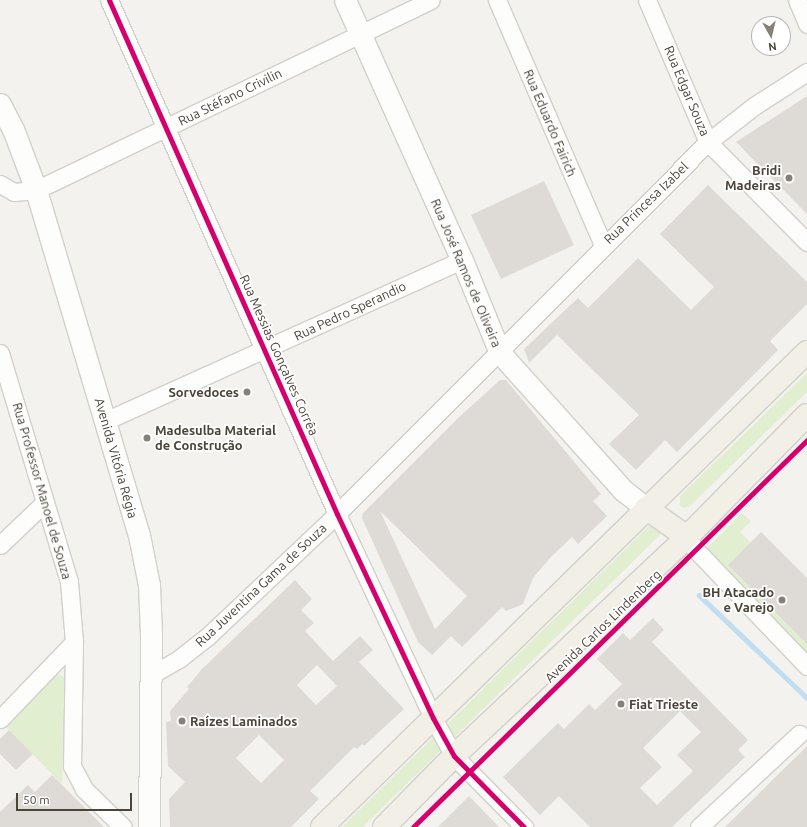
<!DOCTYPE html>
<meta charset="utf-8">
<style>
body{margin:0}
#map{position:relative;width:807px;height:827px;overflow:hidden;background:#f4f2ee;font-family:Ubuntu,sans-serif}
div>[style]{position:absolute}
.green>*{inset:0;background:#e1eecf}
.stream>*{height:4.5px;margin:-2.25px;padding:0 2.25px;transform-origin:2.25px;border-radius:2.25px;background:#c0ddf1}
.building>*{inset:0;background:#dedbd6}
.roads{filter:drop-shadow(1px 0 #d2d0cb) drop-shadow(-1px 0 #d2d0cb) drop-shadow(0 1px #d2d0cb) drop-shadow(0 -1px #d2d0cb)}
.minor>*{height:17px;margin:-8.5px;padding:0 8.5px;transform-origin:8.5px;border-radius:8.5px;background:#fdfdfc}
.tertiary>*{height:21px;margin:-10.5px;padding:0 10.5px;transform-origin:10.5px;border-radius:10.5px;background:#fdfdfc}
.primary>*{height:22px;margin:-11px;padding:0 11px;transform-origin:11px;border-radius:11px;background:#f2efe6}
.cycleway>*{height:5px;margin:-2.5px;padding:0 2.5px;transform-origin:2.5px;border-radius:2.5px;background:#d6006c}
.dots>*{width:11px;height:11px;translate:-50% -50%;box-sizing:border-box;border:2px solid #fff;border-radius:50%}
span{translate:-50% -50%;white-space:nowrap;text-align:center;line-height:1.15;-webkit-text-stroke:3.5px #fff;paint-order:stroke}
.street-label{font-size:13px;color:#4b4439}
.poi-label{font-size:13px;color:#4b4439;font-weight:700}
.right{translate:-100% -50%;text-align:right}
.left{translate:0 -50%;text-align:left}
.north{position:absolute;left:751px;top:16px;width:40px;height:40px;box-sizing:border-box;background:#fff;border:1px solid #b7b4b0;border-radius:50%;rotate:172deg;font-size:11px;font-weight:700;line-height:16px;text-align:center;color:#4b4439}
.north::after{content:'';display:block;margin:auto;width:14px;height:18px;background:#868178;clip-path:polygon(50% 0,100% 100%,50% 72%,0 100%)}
.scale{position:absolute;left:16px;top:793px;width:116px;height:18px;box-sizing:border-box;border:2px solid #4b4439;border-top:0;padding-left:5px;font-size:12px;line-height:14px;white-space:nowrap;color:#4b4439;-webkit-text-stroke:3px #fff;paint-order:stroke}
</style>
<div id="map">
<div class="green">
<div style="clip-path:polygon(807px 373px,807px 392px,690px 506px,684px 508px,680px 506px,680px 496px)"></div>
<div style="clip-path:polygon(742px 513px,751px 521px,740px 532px,751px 543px,728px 565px,807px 644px,807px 652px,707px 548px)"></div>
<div style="clip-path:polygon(654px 521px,668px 527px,363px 827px,342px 827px)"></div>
<div style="clip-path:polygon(57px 674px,64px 677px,67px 684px,62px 784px,4px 725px)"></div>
</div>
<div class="stream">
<div style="left:699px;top:595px;width:149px;rotate:43.6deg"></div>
</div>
<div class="building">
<div style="clip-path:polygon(807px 96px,807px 214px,736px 142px)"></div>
<div style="clip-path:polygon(544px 181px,574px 245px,501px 279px,471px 215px)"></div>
<div style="clip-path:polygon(708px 185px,807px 282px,807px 304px,770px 341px,778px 350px,677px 452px,665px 440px,636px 470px,609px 444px,639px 415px,557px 335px,529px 363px,524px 349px,578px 298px,588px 308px,638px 258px,691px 310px,714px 287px,660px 234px)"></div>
<div style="clip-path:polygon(evenodd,500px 380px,506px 380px,601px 494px,593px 501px,607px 516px,578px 544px,572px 537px,550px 558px,533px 578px,523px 604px,506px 611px,502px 607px,462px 647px,451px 636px,432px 655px,418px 642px,362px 518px,363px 513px,457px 419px,500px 380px,380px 511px,467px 596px,435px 629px,380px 511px)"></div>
<div style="clip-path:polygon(761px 532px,807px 578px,807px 644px,728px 565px)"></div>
<div style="clip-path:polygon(evenodd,295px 580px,312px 599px,301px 610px,314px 623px,305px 631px,333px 661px,360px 636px,373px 650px,359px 662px,404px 709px,364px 746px,362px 744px,357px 749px,354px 747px,310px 791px,319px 799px,291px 827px,170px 827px,169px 799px,185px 782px,168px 766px,166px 722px,171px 721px,170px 711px,189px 689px,187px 687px,202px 669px,295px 580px,317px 665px,337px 686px,316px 705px,297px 685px,317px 665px,295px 580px,259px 735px,284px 760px,261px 783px,236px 758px,259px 735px)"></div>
<div style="clip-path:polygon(evenodd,653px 618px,664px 630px,652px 642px,748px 740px,738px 750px,745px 757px,672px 827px,590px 827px,559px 796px,540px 815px,503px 777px,558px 723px,564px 729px,589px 704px,595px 710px,622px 684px,597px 659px,623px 633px,630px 640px,653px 618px,680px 711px,701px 732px,677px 755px,693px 771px,657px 805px,640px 788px,662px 767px,643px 748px,680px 711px)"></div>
<div style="clip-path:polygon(9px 730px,33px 754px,16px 770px,0 754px,0 739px)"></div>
<div style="clip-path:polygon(807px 746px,807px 827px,725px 827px)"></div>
<div style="clip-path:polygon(52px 775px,104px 827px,0 827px,0 812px,28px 785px,35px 792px)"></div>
<div style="clip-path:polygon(469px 796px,499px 827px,438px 827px)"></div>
</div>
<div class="roads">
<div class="minor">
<div style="left:109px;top:0;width:562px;rotate:66.08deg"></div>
<div style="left:337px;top:514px;width:225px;rotate:64.8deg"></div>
<div style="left:433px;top:718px;width:43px;rotate:61.1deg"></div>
<div style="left:454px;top:756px;width:100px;rotate:45.4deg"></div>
<div style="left:497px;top:0;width:267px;rotate:66.6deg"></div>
<div style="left:647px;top:0;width:155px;rotate:66.8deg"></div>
<div style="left:708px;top:142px;width:141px;rotate:45.3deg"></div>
<div style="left:797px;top:0;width:26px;rotate:67deg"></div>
<div style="left:0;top:184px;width:16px;rotate:30deg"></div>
<div style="left:14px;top:192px;width:22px;rotate:-5deg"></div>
<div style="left:36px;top:190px;width:438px;rotate:-25.7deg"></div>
<div style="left:0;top:353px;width:239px;rotate:73.2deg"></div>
<div style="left:69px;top:582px;width:60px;rotate:85.2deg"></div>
<div style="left:74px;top:642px;width:124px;rotate:90.9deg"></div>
<div style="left:72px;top:766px;width:26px;rotate:62deg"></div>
<div style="left:84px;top:789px;width:54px;rotate:44.3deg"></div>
<div style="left:105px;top:421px;width:392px;rotate:-24.3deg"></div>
<div style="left:687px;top:537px;width:14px;rotate:56deg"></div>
<div style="left:695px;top:549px;width:162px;rotate:46.3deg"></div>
<div style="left:0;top:545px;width:61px;rotate:-43.7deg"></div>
<div style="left:151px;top:675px;width:34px;rotate:-30deg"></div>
<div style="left:180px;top:658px;width:34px;rotate:-38deg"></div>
<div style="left:207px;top:637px;width:179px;rotate:-43.4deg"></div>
<div style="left:337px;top:514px;width:525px;rotate:-45.08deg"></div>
<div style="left:708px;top:142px;width:58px;rotate:-38deg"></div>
<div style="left:754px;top:106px;width:63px;rotate:-32.7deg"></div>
<div style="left:0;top:719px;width:107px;rotate:-46.1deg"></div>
<div style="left:699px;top:827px;width:137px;rotate:-42.9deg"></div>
</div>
<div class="tertiary">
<div style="left:345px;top:0;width:285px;rotate:65.8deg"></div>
<div style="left:462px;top:260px;width:100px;rotate:67.8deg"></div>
<div style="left:500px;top:353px;width:186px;rotate:48.1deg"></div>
<div style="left:624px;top:491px;width:28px;rotate:38deg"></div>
<div style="left:0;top:104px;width:28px;rotate:63deg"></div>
<div style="left:13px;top:129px;width:65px;rotate:69.3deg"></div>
<div style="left:36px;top:190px;width:360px;rotate:73.4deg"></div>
<div style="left:139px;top:535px;width:51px;rotate:78.7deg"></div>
<div style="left:149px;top:585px;width:50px;rotate:87.7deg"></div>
<div style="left:151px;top:635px;width:192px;rotate:90.6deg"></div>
</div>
<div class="primary">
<div style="left:646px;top:508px;width:50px;rotate:35.3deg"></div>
<div style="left:322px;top:827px;width:679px;rotate:-44.4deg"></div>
<div style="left:384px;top:827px;width:100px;rotate:-45.4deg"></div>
<div style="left:454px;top:756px;width:320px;rotate:-43.2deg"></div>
<div style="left:687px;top:537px;width:171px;rotate:-45.5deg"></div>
</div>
</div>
<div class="cycleway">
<div style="left:109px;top:0;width:562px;rotate:66.08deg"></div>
<div style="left:337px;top:514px;width:225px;rotate:64.8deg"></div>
<div style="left:433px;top:718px;width:43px;rotate:61.1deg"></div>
<div style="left:454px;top:756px;width:100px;rotate:45.4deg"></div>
<div style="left:413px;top:827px;width:552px;rotate:-44.49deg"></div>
</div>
<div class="dots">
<div style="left:789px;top:178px;background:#868178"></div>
<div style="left:247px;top:392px;background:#868178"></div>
<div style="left:147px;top:438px;background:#868178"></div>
<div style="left:782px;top:600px;background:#868178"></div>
<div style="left:621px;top:704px;background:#868178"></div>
<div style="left:182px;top:721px;background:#868178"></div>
</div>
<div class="street-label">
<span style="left:687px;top:91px;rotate:67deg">Rua Edgar Souza</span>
<span style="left:230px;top:97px;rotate:-26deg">Rua Stéfano Crivilin</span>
<span style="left:550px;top:123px;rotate:67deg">Rua Eduardo Fairich</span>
<span style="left:646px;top:203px;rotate:-44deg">Rua Princesa Izabel</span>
<span style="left:466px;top:273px;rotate:67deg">Rua José Ramos de Oliveira</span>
<span style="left:350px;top:311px;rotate:-25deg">Rua Pedro Sperandio</span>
<span style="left:279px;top:355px;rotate:66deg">Rua Messias Gonçalves Corrêa</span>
<span style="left:116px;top:458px;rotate:74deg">Avenida Vitória Régia</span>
<span style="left:42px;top:491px;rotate:74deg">Rua Professor Manoel de Souza</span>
<span style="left:261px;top:585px;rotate:-43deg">Rua Juventina Gama de Souza</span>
<span style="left:603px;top:626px;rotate:-44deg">Avenida Carlos Lindenberg</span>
</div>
<div class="poi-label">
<span class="right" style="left:781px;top:178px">Bridi<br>Madeiras</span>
<span class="right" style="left:239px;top:392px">Sorvedoces</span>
<span class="left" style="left:155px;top:438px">Madesulba Material<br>de Construção</span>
<span class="right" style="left:774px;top:600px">BH Atacado<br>e Varejo</span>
<span class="left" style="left:629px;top:704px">Fiat Trieste</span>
<span class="left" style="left:190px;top:721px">Raízes Laminados</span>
</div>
<div class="north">N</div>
<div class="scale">50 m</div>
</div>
